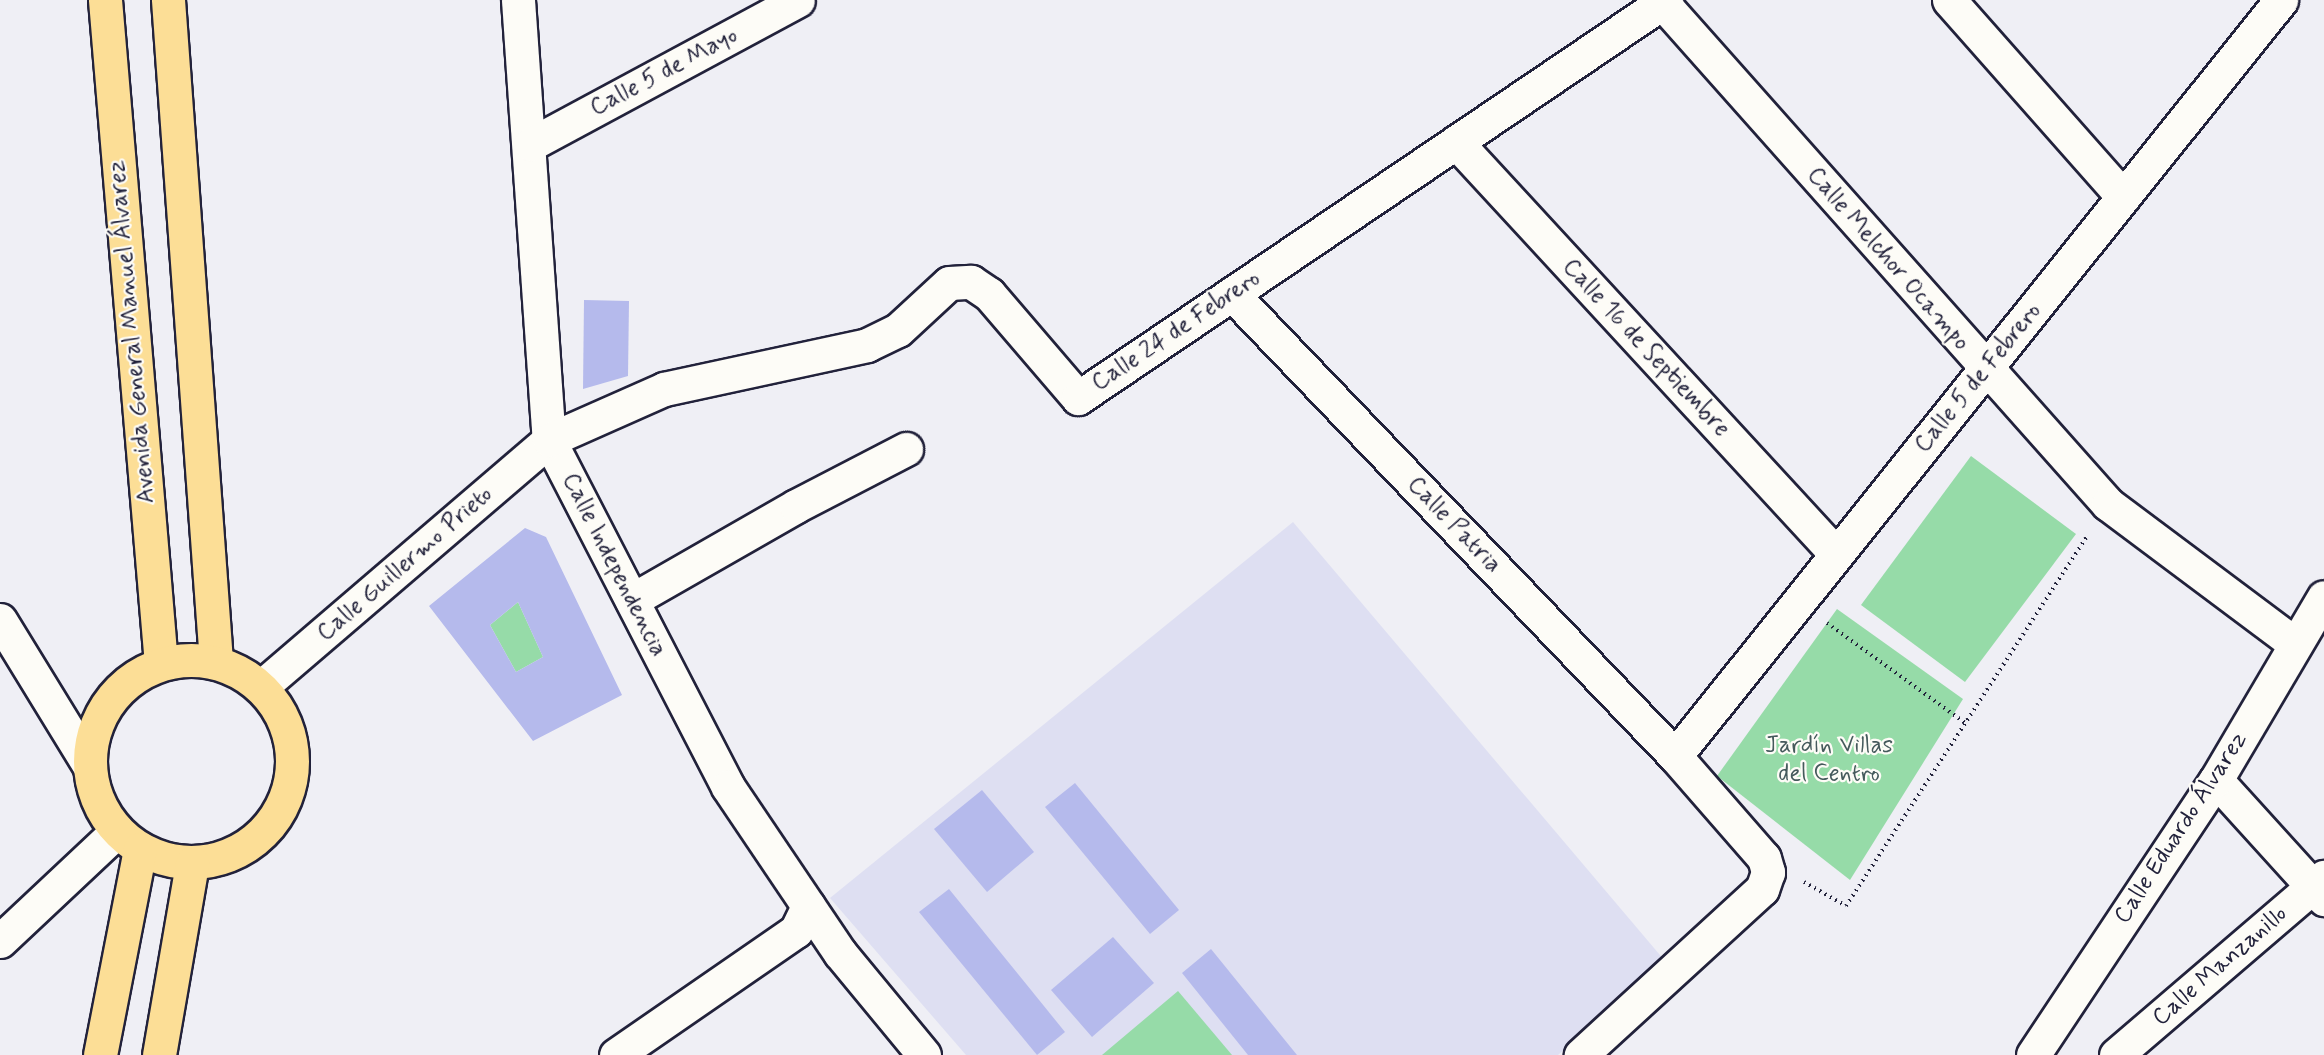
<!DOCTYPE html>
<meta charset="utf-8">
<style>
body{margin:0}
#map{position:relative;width:2324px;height:1055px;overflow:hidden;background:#efeff5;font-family:Mynerve,sans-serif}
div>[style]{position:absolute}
.built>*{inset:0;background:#dedff2}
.green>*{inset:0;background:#96dba8}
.building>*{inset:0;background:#b5baec}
.path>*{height:4px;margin-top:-2px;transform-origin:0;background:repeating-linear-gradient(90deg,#22223b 0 1.5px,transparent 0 6px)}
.roads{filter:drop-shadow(2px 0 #22223b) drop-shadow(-2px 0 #22223b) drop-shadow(0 2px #22223b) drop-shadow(0 -2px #22223b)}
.minor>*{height:33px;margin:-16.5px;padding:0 16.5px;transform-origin:16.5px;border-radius:16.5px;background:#fdfcf7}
.major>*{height:33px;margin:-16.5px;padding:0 16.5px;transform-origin:16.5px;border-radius:16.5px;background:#fcde96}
.major>.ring{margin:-16.5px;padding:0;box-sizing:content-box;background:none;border:33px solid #fcde96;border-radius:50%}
span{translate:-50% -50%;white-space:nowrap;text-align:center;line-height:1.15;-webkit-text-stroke:4.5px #fdfcf7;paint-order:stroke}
.street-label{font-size:24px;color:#22223b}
.park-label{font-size:24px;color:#455a5c}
</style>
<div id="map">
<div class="built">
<div style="clip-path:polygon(1293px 522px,1665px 961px,1558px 1055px,966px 1055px,830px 898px)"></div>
</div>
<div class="green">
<div style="clip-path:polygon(1971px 456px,2076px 534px,1965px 682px,1861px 605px)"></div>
<div style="clip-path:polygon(518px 602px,543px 657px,516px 672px,490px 625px)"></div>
<div style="clip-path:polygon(1837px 609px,1963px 699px,1850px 880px,1717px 776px)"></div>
<div style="clip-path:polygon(1178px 991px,1232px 1055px,1102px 1055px)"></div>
</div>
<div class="building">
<div style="clip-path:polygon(584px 300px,629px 301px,628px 376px,583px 389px)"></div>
<div style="clip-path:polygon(evenodd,525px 528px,546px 537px,622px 695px,533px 741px,429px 606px,525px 528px,518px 602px,543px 657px,516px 672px,490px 625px,518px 602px)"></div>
<div style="clip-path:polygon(1075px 783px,1179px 910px,1150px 934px,1045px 807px)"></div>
<div style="clip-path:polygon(982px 790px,1034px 852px,987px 892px,934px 829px)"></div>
<div style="clip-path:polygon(949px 889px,1065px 1032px,1037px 1055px,919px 912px)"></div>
<div style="clip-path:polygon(1113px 937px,1154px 983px,1092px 1037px,1051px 990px)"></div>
<div style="clip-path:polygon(1211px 949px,1297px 1055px,1248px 1055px,1182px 973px)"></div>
</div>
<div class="path">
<div style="left:1827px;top:623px;width:170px;rotate:35.9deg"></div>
<div style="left:1804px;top:882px;width:48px;rotate:29.7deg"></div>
<div style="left:1846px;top:906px;width:443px;rotate:-56.9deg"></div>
</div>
<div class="roads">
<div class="minor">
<div style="left:518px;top:0;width:441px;rotate:86deg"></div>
<div style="left:549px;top:440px;width:390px;rotate:62.7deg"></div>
<div style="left:728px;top:787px;width:200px;rotate:56deg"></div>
<div style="left:840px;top:953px;width:132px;rotate:50.5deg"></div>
<div style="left:1660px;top:0;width:674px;rotate:48.37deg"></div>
<div style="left:2108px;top:504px;width:232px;rotate:36.8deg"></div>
<div style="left:1949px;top:0;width:263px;rotate:48.5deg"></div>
<div style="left:1456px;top:142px;width:560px;rotate:47.31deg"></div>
<div style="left:531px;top:144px;width:303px;rotate:-28.3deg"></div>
<div style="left:1232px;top:294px;width:640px;rotate:46.2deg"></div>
<div style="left:1675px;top:756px;width:135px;rotate:48.9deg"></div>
<div style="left:1764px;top:858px;width:15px;rotate:74deg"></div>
<div style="left:1768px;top:872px;width:18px;rotate:109deg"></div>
<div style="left:1762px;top:889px;width:246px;rotate:137.5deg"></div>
<div style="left:632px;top:600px;width:189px;rotate:-29.8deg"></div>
<div style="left:796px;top:506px;width:124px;rotate:-27.4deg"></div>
<div style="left:0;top:620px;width:170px;rotate:58.5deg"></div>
<div style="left:261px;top:687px;width:379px;rotate:-40.6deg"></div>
<div style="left:549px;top:440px;width:126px;rotate:-23.9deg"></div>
<div style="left:664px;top:389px;width:208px;rotate:-12.2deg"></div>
<div style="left:867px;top:345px;width:34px;rotate:-26deg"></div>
<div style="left:898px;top:330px;width:69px;rotate:-42.7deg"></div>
<div style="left:949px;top:283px;width:22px;rotate:-3deg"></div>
<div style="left:971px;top:282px;width:22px;rotate:34deg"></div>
<div style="left:989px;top:294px;width:137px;rotate:49.4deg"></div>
<div style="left:1078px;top:398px;width:710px;rotate:-34.09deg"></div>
<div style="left:1675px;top:756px;width:969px;rotate:-51.28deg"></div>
<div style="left:2216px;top:780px;width:161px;rotate:47.8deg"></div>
<div style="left:0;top:941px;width:161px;rotate:-43.2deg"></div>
<div style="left:616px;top:1055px;width:219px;rotate:-34.6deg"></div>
<div style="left:796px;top:931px;width:28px;rotate:-64deg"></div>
<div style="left:2033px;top:1055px;width:330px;rotate:-56.4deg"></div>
<div style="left:2216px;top:780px;width:212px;rotate:-59.5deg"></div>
<div style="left:2116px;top:1055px;width:274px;rotate:-40.6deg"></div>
</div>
<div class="major">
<div style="left:105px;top:0;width:666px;rotate:85.18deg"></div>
<div style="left:168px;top:0;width:664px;rotate:85.85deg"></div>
<div class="ring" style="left:90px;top:660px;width:169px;height:169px"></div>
<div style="left:100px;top:1055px;width:210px;rotate:-79deg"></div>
<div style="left:159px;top:1055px;width:195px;rotate:-80.2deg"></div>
</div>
</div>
<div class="street-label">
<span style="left:664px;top:72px;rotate:-28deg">Calle 5 de Mayo</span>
<span style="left:1888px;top:259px;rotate:49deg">Calle Melchor Ocampo</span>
<span style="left:1176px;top:331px;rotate:-34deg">Calle 24 de Febrero</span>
<span style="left:132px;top:332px;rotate:-95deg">Avenida General Manuel Álvarez</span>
<span style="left:1646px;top:348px;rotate:47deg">Calle 16 de Septiembre</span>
<span style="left:1978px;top:378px;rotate:-51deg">Calle 5 de Febrero</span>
<span style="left:1454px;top:525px;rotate:46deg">Calle Patria</span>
<span style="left:405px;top:564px;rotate:-41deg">Calle Guillermo Prieto</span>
<span style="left:614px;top:565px;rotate:63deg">Calle Independencia</span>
<span style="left:2181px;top:828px;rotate:-57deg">Calle Eduardo Álvarez</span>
<span style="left:2220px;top:966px;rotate:-41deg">Calle Manzanillo</span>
</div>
<div class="park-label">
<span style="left:1829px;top:760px">Jardín Villas<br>del Centro</span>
</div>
</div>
